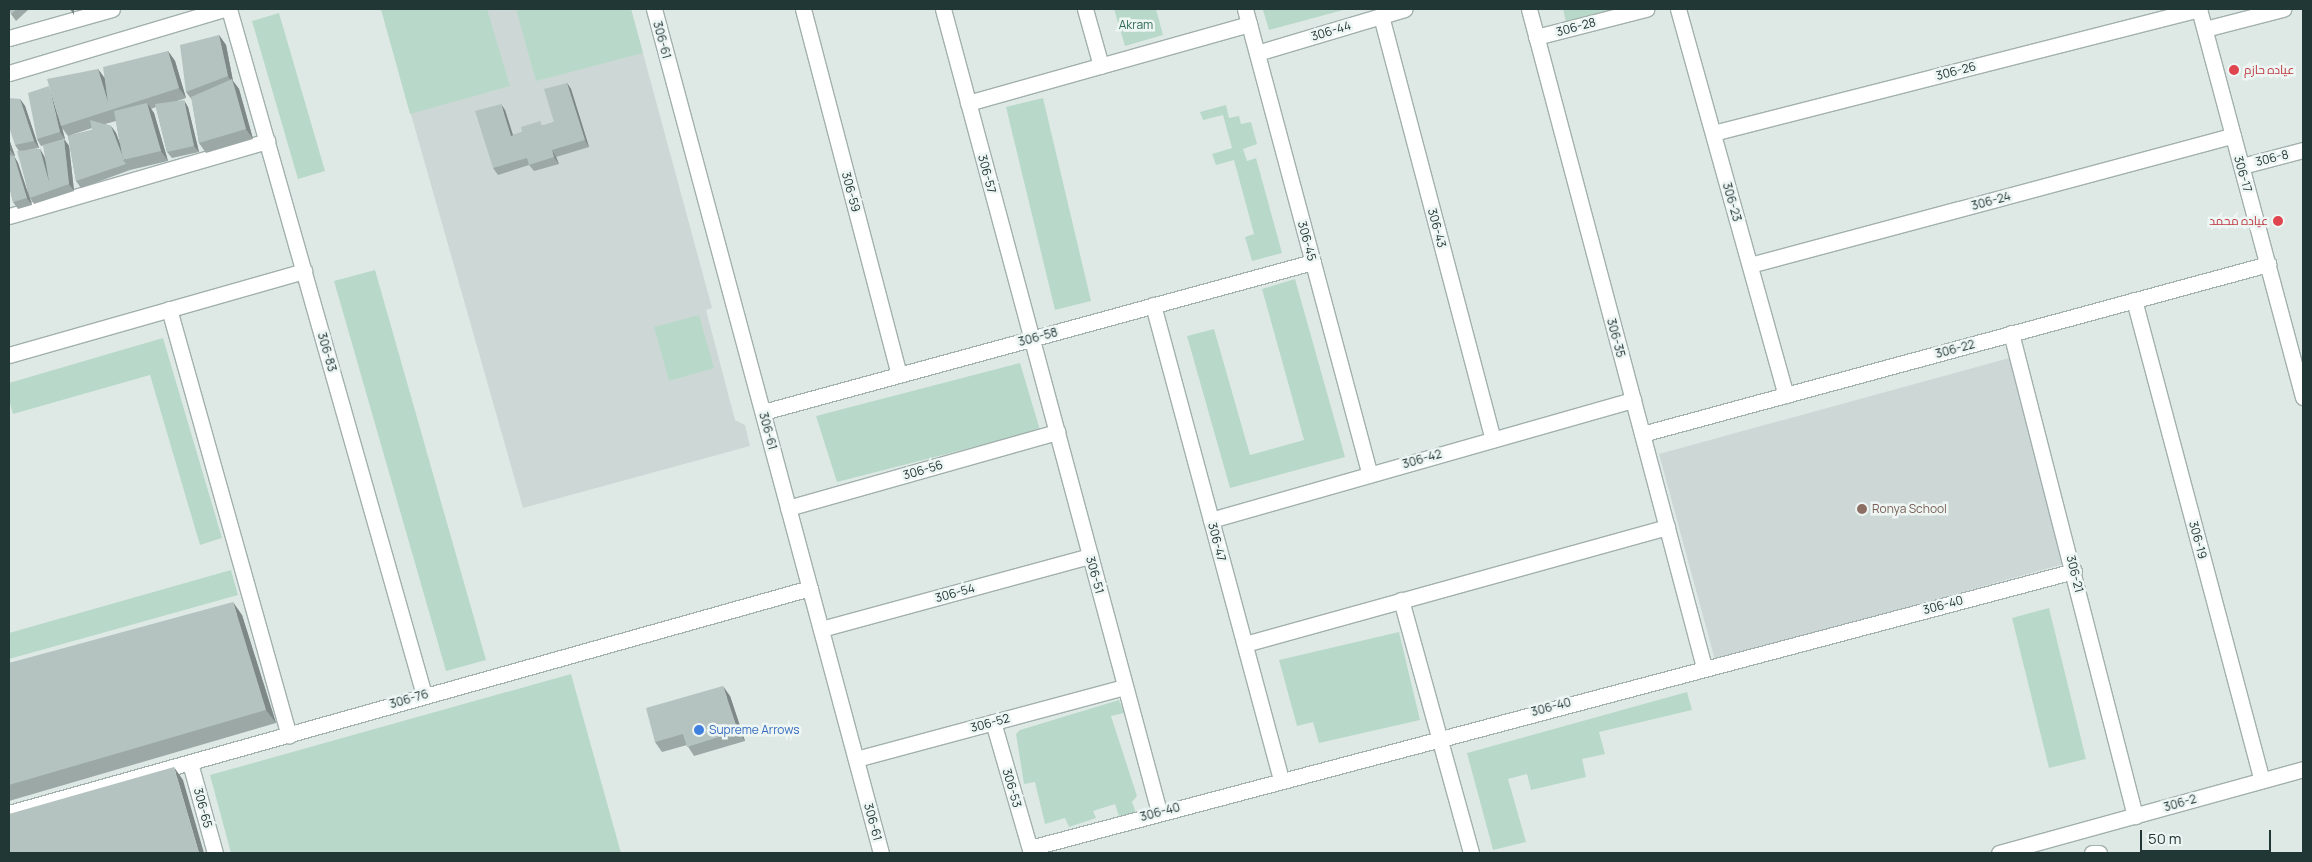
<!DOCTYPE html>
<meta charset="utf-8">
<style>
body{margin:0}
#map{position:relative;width:2312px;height:862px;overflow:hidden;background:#dee9e6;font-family:Manrope,Cairo,sans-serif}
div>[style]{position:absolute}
.built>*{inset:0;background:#cdd8d6}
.green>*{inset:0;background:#b8d9c9}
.roads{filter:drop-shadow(1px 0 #a2b0ae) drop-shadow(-1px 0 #a2b0ae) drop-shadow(0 1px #a2b0ae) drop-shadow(0 -1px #a2b0ae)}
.street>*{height:15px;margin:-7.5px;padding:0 7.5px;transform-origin:7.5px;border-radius:7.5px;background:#fff}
.secondary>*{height:15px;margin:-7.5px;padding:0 7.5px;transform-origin:7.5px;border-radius:7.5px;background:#fff}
.wall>*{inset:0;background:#9ba8a5}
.shaded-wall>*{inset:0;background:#7e8886}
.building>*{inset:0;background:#b4c3c0}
.dots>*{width:14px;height:14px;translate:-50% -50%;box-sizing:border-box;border:2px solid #eef6f4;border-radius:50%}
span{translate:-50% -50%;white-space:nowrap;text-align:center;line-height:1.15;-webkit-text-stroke:5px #eef6f4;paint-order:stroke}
.park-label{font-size:12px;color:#2f6a54}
.street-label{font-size:12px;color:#213736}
.health-label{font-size:12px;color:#be3a42}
.left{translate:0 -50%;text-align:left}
.right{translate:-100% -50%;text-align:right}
.education-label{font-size:12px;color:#785e54}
.shop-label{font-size:12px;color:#366cbe}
.frame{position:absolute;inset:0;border:10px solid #213736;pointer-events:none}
.scale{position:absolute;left:2140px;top:830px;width:131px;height:22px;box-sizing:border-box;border:2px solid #213736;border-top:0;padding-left:6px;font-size:15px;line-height:18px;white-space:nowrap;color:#213736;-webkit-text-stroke:4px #eef6f4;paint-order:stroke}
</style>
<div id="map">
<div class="built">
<div style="clip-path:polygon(381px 9px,631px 9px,712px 308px,706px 310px,735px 420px,745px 425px,750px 446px,523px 508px)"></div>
<div style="clip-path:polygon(2013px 357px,2064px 564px,1715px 660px,1659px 454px)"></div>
</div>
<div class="green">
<div style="clip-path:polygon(381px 9px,487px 9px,510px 86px,410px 114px)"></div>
<div style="clip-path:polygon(516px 9px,631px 9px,643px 53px,536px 81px)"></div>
<div style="clip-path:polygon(1114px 9px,1156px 9px,1163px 35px,1125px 46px)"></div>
<div style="clip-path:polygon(1268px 9px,1347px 9px,1269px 30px,1263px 10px)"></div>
<div style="clip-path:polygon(1563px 9px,1615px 9px,1566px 22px)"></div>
<div style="clip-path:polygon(279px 13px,325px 171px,298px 179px,252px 21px)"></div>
<div style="clip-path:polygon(1043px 98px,1091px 301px,1055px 310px,1006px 107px)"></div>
<div style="clip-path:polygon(1226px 105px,1229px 118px,1239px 116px,1241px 124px,1251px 122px,1257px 144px,1243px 149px,1247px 161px,1256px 158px,1282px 253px,1252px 261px,1245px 237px,1254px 234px,1234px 160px,1216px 165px,1212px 154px,1232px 148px,1223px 115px,1203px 120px,1200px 112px)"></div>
<div style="clip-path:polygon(375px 270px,486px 660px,446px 671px,334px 281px)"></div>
<div style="clip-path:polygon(1295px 279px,1345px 457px,1230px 488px,1187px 336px,1214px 329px,1250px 455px,1304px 440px,1262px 289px)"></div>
<div style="clip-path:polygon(699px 315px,714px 368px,669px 381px,654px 327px)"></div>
<div style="clip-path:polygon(163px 338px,222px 538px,200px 545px,150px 375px,13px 414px,9px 399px,9px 383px)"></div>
<div style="clip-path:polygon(1020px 363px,1040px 430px,837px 482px,816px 416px)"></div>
<div style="clip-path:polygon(231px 570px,238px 595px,9px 659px,9px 633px)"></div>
<div style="clip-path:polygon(2049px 608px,2086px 759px,2049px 768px,2012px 618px)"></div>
<div style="clip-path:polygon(1399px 632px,1420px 720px,1319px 743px,1313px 722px,1297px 726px,1279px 660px)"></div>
<div style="clip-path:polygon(571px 674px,621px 853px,231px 853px,210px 775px)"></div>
<div style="clip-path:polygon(1687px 692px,1692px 710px,1599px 732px,1605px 754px,1582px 759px,1586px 777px,1531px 790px,1527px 774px,1508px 779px,1526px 842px,1493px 850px,1467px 753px)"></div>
<div style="clip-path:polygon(1119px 700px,1124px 713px,1111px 716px,1137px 796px,1132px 802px,1136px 813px,1119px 816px,1115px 804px,1093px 811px,1096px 818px,1069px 827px,1065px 818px,1045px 824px,1035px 782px,1024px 784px,1016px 734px,1020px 730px)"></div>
</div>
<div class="roads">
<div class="street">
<div style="left:229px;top:9px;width:713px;rotate:74.13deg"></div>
<div style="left:654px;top:9px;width:874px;rotate:74.95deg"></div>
<div style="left:803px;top:9px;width:378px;rotate:75.3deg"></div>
<div style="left:943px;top:9px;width:832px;rotate:74.94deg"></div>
<div style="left:1085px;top:9px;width:59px;rotate:74.3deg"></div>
<div style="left:1245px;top:9px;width:482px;rotate:75deg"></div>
<div style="left:1529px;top:9px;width:681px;rotate:75.11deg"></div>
<div style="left:1678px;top:9px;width:401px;rotate:74.4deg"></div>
<div style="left:2199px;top:9px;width:402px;rotate:75deg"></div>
<div style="left:1381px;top:16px;width:438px;rotate:75.2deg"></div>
<div style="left:2205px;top:29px;width:81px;rotate:-14.4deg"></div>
<div style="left:1536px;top:37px;width:114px;rotate:-14.3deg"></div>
<div style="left:1257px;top:53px;width:154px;rotate:-16.6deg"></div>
<div style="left:968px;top:103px;width:292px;rotate:-15.7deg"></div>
<div style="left:1713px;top:133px;width:502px;rotate:-14.31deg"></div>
<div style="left:2242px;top:166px;width:63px;rotate:-14.7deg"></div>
<div style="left:9px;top:216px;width:269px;rotate:-16.2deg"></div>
<div style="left:1750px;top:265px;width:500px;rotate:-15deg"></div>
<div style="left:2134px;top:300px;width:497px;rotate:75.1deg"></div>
<div style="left:1153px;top:305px;width:492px;rotate:74.9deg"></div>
<div style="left:169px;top:309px;width:443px;rotate:74.3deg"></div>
<div style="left:2011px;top:333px;width:499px;rotate:75.6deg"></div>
<div style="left:9px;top:355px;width:307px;rotate:-15.9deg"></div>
<div style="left:763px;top:412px;width:570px;rotate:-15.26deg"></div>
<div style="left:1642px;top:434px;width:649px;rotate:-15.19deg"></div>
<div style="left:788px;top:508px;width:280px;rotate:-15.8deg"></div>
<div style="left:1211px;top:520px;width:439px;rotate:-15.9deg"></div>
<div style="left:1401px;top:600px;width:263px;rotate:74.5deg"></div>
<div style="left:821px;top:629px;width:279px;rotate:-15.2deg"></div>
<div style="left:1245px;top:644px;width:438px;rotate:-15.5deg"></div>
<div style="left:993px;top:722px;width:136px;rotate:73.8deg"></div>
<div style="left:856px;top:759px;width:278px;rotate:-15deg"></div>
<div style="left:190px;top:763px;width:93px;rotate:74.5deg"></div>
<div style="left:9px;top:813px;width:832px;rotate:-15.69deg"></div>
<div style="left:1030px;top:848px;width:1080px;rotate:-14.86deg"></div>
<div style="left:1999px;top:853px;width:315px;rotate:-15.4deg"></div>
</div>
<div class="secondary">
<div style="left:9px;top:38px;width:107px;rotate:-15.7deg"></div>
<div style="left:9px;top:73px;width:224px;rotate:-16.6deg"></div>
<div style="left:2092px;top:853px;width:7px"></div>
</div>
</div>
<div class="wall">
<div style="clip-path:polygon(10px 9px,29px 9px,16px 21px,11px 14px)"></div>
<div style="clip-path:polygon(219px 35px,226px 45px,233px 81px,239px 89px,253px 139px,206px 153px,199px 143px,192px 100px,186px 92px)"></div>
<div style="clip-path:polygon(evenodd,168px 51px,175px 61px,186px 98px,174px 102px,188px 107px,199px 152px,172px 158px,167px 152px,156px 107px,151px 109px,154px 113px,168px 161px,130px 170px,81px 188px,76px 181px,68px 136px,62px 128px,65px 139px,41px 146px,37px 139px,98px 69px,104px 77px,168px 51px,116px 121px,120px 144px,116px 133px,111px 126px,105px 124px,116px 121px,168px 51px,92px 128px,92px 130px,68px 136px,92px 128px)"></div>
<div style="clip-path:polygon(567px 83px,571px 89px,589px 147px,556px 157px,559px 164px,534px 171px,529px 165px,498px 175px,493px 168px,505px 110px,513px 135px,554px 122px)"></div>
<div style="clip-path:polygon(20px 99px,25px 106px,39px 148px,26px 150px,40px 149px,44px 156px,46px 160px,64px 139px,69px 146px,74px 191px,34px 204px,30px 198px,32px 205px,18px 209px,13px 202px,9px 185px,9px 139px,15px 156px,14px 156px,18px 163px,29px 197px,19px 151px,15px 145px)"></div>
<div style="clip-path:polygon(242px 615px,276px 723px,9px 801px,9px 663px)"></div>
<div style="clip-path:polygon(730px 696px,745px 741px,694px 756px,687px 745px,662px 752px,655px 742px)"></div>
</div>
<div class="shaded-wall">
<div style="clip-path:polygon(70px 9px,74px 9px,74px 15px)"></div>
<div style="clip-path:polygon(219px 35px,226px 45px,233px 81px,239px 89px,253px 139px,246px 129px,234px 85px,228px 76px)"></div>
<div style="clip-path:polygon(168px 51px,175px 61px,186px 98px,179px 88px)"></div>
<div style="clip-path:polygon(98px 69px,105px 79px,108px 102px)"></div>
<div style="clip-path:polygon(567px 83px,571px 89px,589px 147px,585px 140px)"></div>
<div style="clip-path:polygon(49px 86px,61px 126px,62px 128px,65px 139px,60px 132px)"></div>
<div style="clip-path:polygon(20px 99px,25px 106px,39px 148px,34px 141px)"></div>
<div style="clip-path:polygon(184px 100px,188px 107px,199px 152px,194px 146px)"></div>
<div style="clip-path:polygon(147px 103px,154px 113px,168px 161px,161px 151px)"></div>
<div style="clip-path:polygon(501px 104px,505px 110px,515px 142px,511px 136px)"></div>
<div style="clip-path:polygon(111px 126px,116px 133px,126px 160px,124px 160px)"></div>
<div style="clip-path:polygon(9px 139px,15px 156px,10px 150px,9px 146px)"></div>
<div style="clip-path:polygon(64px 139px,69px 146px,74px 191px,69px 184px)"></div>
<div style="clip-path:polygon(40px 149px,44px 156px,54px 189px,49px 182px)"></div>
<div style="clip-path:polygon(552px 150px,556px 157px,559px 164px,554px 157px)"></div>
<div style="clip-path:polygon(14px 156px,18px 163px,32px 205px,27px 198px)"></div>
<div style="clip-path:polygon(233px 602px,242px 615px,276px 723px,266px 710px)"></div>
<div style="clip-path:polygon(723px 686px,730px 696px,745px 741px,738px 731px)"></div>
<div style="clip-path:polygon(174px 767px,183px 780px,204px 853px,199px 853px)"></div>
</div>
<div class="building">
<div style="clip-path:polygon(10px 9px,17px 9px,11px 14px)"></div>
<div style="clip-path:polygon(219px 35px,228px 76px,186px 92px,180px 45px)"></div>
<div style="clip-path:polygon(168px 51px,179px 88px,61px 126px,47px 79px,98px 69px,108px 102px,103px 67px)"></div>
<div style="clip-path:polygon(232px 79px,246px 129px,199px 143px,191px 97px)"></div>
<div style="clip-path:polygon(567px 83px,585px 140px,552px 150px,554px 157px,529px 165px,527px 158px,493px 168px,475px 111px,501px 104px,511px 136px,522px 132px,521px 127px,540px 121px,542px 126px,554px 122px,544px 89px)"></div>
<div style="clip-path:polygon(49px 86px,60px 132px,37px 139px,28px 93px)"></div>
<div style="clip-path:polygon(9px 98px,20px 99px,34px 141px,15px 145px,9px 127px)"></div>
<div style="clip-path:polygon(184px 100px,194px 146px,167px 152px,155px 104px)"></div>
<div style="clip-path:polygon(147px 103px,161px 151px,123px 160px,114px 111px)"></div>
<div style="clip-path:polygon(90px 120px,111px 126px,122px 155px,123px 160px,126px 164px,76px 181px,68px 136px,92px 130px)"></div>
<div style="clip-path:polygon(64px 139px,69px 184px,30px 198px,17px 151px,40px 149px,49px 182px,43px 145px)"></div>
<div style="clip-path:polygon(9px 155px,14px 156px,27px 198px,13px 202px,9px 185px)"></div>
<div style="clip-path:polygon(233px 602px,266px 710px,9px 785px,9px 663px)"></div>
<div style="clip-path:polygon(723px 686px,738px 731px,687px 747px,683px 734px,655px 742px,646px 708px)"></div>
<div style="clip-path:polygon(174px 767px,199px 853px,9px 853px,9px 814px)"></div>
</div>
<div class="dots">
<div style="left:2234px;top:70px;background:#e0444e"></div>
<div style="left:2278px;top:221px;background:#e0444e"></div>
<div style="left:1862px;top:509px;background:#8d6e63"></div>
<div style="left:699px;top:730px;background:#3f7fe0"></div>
</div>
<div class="park-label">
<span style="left:1136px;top:25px">Akram</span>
</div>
<div class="street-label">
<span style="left:1576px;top:27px;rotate:-15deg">306-28</span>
<span style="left:1331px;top:31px;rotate:-17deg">306-44</span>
<span style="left:662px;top:40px;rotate:75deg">306-61</span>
<span style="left:1956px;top:71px;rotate:-14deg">306-26</span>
<span style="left:2272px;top:158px;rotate:-14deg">306-8</span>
<span style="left:987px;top:174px;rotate:75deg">306-57</span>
<span style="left:2243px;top:174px;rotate:74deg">306-17</span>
<span style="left:851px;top:192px;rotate:75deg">306-59</span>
<span style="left:1991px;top:201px;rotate:-15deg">306-24</span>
<span style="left:1732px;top:202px;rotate:74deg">306-23</span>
<span style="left:1437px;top:228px;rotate:75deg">306-43</span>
<span style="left:1307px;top:241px;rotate:75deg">306-45</span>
<span style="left:1038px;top:337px;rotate:-15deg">306-58</span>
<span style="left:1616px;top:338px;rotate:75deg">306-35</span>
<span style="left:1955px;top:349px;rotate:-15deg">306-22</span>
<span style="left:327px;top:352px;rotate:74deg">306-83</span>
<span style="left:768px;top:431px;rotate:75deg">306-61</span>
<span style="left:1422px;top:459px;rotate:-16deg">306-42</span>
<span style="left:923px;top:470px;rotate:-16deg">306-56</span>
<span style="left:2198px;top:540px;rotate:75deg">306-19</span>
<span style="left:1217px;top:542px;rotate:75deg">306-47</span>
<span style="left:2075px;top:574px;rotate:76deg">306-21</span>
<span style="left:1095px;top:575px;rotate:75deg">306-51</span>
<span style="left:955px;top:593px;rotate:-15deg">306-54</span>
<span style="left:1943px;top:605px;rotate:-15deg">306-40</span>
<span style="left:409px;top:699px;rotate:-16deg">306-76</span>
<span style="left:1551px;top:707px;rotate:-15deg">306-40</span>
<span style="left:990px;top:723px;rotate:-15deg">306-52</span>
<span style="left:1012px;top:788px;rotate:74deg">306-53</span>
<span style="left:2180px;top:803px;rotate:-16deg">306-2</span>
<span style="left:203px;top:808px;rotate:75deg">306-65</span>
<span style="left:1160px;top:812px;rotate:-15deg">306-40</span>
<span style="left:873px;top:822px;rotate:75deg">306-61</span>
</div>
<div class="health-label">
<span class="left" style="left:2244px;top:70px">عياده حازم</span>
<span class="right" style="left:2268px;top:221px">عياده محمد</span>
</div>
<div class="education-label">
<span class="left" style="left:1872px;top:509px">Ronya School</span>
</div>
<div class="shop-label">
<span class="left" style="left:709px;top:730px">Supreme Arrows</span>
</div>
<div class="frame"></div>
<div class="scale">50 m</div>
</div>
